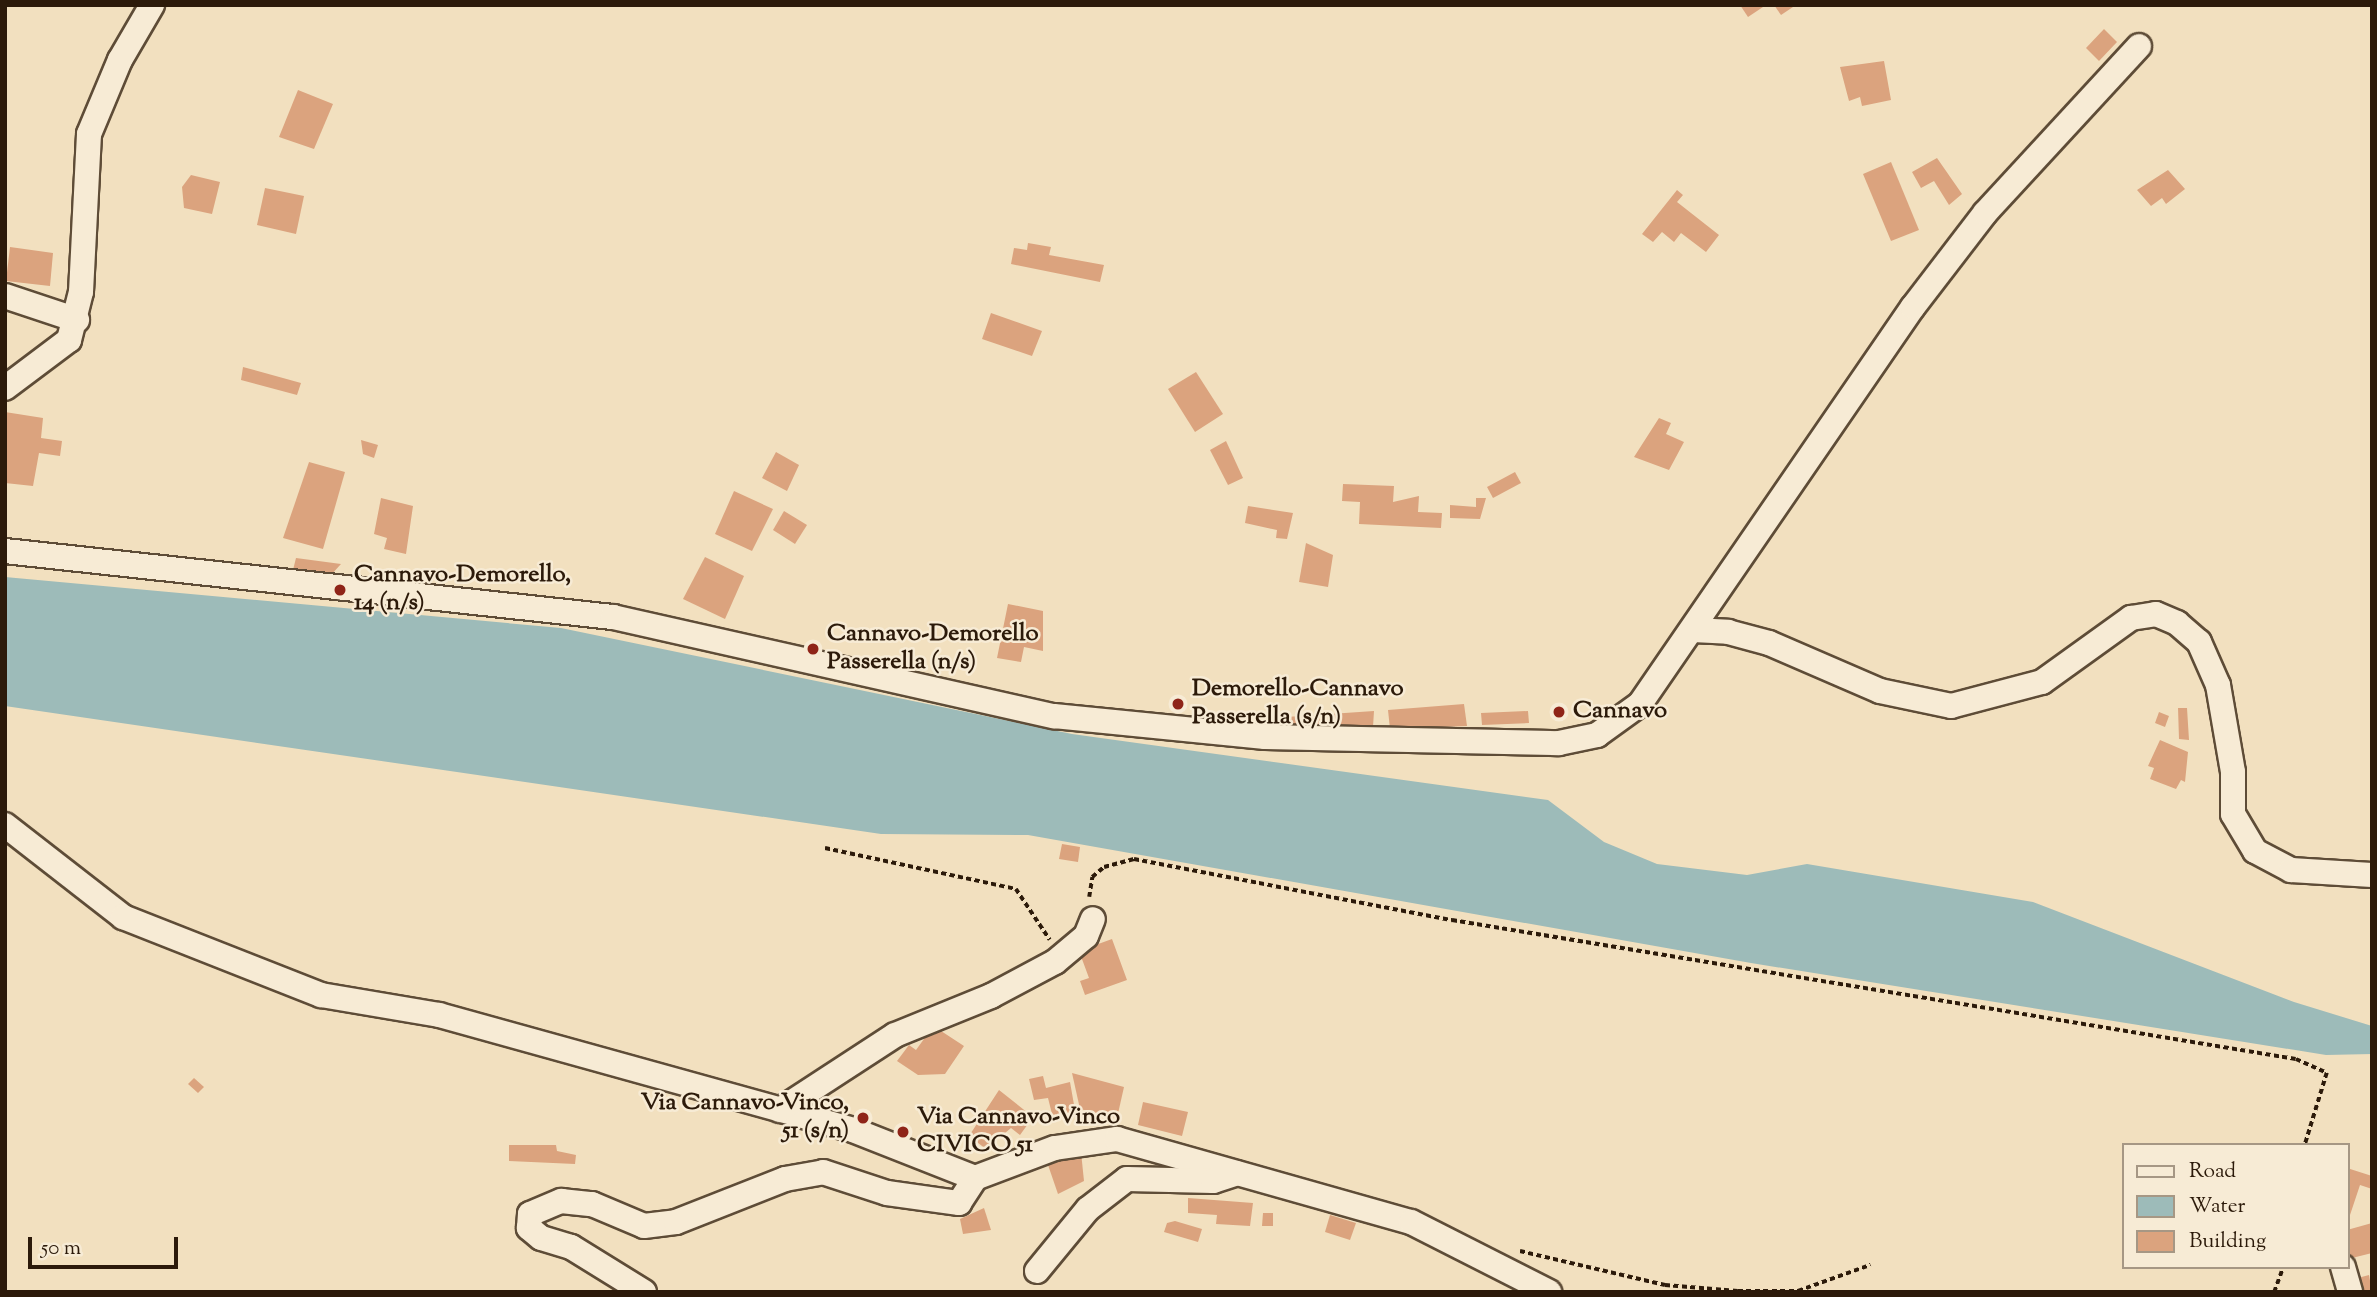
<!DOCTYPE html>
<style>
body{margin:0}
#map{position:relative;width:2377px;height:1297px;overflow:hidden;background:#f2e0bf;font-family:"Sorts Mill Goudy",serif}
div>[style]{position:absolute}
.water>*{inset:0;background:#9dbbb9}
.building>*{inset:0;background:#dba37e}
.path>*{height:3.5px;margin-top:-1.75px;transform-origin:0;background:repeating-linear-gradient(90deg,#2c1a0a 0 5px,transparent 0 8.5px)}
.roads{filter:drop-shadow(2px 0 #5e4c37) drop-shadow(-2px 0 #5e4c37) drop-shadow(0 2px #5e4c37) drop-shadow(0 -2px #5e4c37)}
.minor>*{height:24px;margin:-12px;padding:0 12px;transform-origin:12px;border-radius:12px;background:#f7ebd5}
.dots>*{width:19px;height:19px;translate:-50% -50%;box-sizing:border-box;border:4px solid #f7ebd5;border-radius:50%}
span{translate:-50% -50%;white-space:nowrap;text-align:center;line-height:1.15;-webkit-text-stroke:5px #f7ebd5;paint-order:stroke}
.poi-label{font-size:24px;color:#2c1a0a;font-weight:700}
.left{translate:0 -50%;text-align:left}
.right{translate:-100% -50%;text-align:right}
.frame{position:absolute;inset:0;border:7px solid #2c1a0a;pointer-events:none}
.legend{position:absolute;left:2122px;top:1143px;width:228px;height:126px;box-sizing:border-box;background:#f7ebd5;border:2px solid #a69784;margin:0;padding:9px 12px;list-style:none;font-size:21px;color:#2c1a0a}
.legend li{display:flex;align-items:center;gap:14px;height:35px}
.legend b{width:35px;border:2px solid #a69784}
.scale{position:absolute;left:28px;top:1237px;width:150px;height:32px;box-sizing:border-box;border:4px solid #2c1a0a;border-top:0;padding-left:9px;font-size:21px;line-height:24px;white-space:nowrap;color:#2c1a0a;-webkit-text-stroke:5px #f7ebd5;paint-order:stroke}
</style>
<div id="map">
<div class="water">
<div style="clip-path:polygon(5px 577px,561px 628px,1072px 734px,1548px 800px,1604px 842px,1657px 864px,1747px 875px,1807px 864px,2033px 902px,2294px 1002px,2372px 1026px,2372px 1054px,2326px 1055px,1751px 963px,1028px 835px,881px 834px,5px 706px)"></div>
</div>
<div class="building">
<div style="clip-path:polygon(1740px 5px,1766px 5px,1748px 17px)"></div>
<div style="clip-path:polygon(1774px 5px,1796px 5px,1781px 15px)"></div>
<div style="clip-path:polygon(2104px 29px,2117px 42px,2099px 61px,2086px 48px)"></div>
<div style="clip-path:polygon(1884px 61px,1891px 100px,1862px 106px,1860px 97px,1849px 101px,1840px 67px)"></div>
<div style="clip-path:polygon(298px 90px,333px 104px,314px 149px,279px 137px)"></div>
<div style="clip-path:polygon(1937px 158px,1962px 194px,1949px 205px,1934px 181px,1921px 188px,1912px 172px)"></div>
<div style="clip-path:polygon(1891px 162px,1919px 230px,1891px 241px,1863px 174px)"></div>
<div style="clip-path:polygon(2168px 170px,2185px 189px,2166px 204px,2162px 198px,2151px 206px,2137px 190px)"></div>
<div style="clip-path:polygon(191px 175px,220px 182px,212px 214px,184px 208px,182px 187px)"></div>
<div style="clip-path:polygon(265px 188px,304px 196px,296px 234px,257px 225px)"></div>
<div style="clip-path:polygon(1677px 190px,1683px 195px,1677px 202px,1719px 235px,1706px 252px,1681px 233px,1674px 242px,1662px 232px,1653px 242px,1642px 234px)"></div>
<div style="clip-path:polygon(1028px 243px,1051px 247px,1049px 255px,1104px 265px,1100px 282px,1011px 264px,1014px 248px,1027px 250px)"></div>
<div style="clip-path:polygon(10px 247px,53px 253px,50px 286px,6px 281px)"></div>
<div style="clip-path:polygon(991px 313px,1042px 331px,1032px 356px,982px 339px)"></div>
<div style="clip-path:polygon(243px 367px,301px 383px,297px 395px,241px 380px)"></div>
<div style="clip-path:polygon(1196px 372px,1223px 414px,1195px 432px,1168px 389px)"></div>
<div style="clip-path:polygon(5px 412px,43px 418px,41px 438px,62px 441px,60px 456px,39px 453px,33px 486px,5px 483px)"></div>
<div style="clip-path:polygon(1659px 418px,1671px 423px,1666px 434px,1684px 442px,1669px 470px,1634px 457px)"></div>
<div style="clip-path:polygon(361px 440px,378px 445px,374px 458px,363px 454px)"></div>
<div style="clip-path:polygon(1226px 441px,1243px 478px,1228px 485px,1210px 450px)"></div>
<div style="clip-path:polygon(776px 452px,799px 465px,787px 491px,762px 478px)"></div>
<div style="clip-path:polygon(309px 462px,345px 472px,323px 549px,283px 538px)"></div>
<div style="clip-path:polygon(1515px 472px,1521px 483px,1493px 498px,1487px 487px)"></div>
<div style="clip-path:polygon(1343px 484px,1394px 486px,1393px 502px,1419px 496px,1418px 512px,1442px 513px,1441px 528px,1359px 524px,1360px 502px,1342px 501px)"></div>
<div style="clip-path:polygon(734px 491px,773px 509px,752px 551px,715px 534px)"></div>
<div style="clip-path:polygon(381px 498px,413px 506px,406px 554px,384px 549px,387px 538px,374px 534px)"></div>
<div style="clip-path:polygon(1476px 498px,1486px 498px,1480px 519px,1450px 518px,1450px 505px,1476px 507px)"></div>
<div style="clip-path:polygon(1248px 506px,1293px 513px,1287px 539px,1276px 538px,1277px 530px,1245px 523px)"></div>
<div style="clip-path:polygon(784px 511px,807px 525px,795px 544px,773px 530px)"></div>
<div style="clip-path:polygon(1306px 543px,1333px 555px,1328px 587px,1299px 582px)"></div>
<div style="clip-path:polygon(705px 557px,744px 576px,725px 619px,683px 599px)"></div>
<div style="clip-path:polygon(296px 558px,341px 564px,331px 575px,293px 570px)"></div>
<div style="clip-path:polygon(1008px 604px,1043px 611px,1043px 651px,1024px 647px,1021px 662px,997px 658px)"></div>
<div style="clip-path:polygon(1464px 704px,1467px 726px,1390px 729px,1388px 710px)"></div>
<div style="clip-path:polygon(2178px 708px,2187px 708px,2189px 740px,2179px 739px)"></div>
<div style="clip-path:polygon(1374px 711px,1373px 727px,1286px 726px,1286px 717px)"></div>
<div style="clip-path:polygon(1528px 711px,1529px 723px,1482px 725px,1481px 713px)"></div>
<div style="clip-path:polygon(2159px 712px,2169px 716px,2165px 727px,2155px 723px)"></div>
<div style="clip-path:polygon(2160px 740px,2188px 752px,2185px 782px,2181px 780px,2176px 789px,2150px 779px,2154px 768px,2148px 766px)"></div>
<div style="clip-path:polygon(1062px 844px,1080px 847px,1078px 862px,1059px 859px)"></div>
<div style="clip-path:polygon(1112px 939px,1127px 980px,1085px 995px,1080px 981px,1089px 978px,1079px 951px)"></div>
<div style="clip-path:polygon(938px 1029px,964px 1046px,945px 1074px,918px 1075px,897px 1061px,909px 1045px,916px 1050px,929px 1032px,934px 1035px)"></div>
<div style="clip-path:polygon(1072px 1073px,1124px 1087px,1117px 1118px,1080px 1109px)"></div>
<div style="clip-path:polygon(1043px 1076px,1046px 1088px,1070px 1082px,1076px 1116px,1053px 1118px,1048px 1098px,1034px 1100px,1029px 1079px)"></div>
<div style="clip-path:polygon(194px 1078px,204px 1087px,198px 1093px,188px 1084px)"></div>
<div style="clip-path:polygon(999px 1090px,1033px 1117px,1020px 1135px,1011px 1128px,986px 1149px,969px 1136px)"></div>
<div style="clip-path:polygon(1143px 1102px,1188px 1112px,1182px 1136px,1138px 1125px)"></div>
<div style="clip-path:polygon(509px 1145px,556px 1145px,557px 1151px,576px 1155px,575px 1164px,509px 1161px)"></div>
<div style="clip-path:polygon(1081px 1152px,1084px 1181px,1058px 1194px,1048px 1165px)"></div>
<div style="clip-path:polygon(2347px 1168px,2372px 1176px,2372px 1189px,2360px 1185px,2348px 1221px)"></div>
<div style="clip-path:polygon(1188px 1198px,1253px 1203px,1250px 1226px,1216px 1224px,1217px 1215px,1188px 1213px)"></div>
<div style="clip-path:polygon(984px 1208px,991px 1230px,963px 1234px,960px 1219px)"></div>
<div style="clip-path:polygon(1263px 1213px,1273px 1213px,1273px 1226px,1262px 1226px)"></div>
<div style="clip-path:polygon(1330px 1215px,1356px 1223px,1350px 1240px,1325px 1232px)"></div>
<div style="clip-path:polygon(1175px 1221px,1202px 1229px,1198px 1242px,1164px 1232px,1167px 1223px)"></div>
<div style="clip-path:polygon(2372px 1223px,2372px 1253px,2348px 1259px,2347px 1230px)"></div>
<div style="clip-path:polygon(2369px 1275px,2372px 1292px,2357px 1292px,2354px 1279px)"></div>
</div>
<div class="path">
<div style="left:825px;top:848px;width:195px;rotate:12.1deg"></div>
<div style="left:1016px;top:889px;width:61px;rotate:56.3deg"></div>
<div style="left:1089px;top:897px;width:20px;rotate:-81deg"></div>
<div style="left:1092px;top:877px;width:16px;rotate:-40deg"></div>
<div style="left:1104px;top:867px;width:31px;rotate:-15deg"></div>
<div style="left:1134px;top:859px;width:324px;rotate:10.9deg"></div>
<div style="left:1452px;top:920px;width:855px;rotate:9.35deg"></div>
<div style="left:2296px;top:1059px;width:34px;rotate:24deg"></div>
<div style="left:2327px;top:1073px;width:75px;rotate:107deg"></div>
<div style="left:1520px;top:1251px;width:149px;rotate:13.2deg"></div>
<div style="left:1665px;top:1285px;width:73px;rotate:4.7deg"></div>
<div style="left:1738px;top:1291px;width:60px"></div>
<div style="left:1798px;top:1291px;width:77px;rotate:-19.9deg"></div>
<div style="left:2274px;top:1292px;width:27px;rotate:-70deg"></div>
</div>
<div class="roads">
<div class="minor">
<div style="left:5px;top:296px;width:76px;rotate:18.4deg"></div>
<div style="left:5px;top:388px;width:80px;rotate:-36.9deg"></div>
<div style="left:69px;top:340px;width:49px;rotate:-76deg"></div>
<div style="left:81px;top:292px;width:158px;rotate:-87.1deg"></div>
<div style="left:89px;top:134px;width:80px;rotate:-67.3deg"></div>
<div style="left:120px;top:60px;width:64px;rotate:-59.8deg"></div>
<div style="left:5px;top:551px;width:612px;rotate:6.2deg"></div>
<div style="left:613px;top:617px;width:452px;rotate:12.7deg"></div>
<div style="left:1054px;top:716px;width:212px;rotate:5.7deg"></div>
<div style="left:1265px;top:737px;width:294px;rotate:1.2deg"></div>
<div style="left:1559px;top:743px;width:39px;rotate:-12deg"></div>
<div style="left:1597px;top:735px;width:53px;rotate:-35.8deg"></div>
<div style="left:1640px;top:704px;width:482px;rotate:-55.5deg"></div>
<div style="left:1913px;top:307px;width:118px;rotate:-52.5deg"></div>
<div style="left:1985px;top:213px;width:227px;rotate:-47.3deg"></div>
<div style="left:1693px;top:630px;width:35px;rotate:3deg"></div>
<div style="left:1728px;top:632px;width:42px;rotate:15deg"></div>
<div style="left:1769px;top:643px;width:121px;rotate:23.4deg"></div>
<div style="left:1880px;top:691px;width:73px;rotate:11.9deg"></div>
<div style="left:1951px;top:706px;width:94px;rotate:-14.8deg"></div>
<div style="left:2042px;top:682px;width:110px;rotate:-35.7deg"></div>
<div style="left:2131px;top:618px;width:25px;rotate:-9deg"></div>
<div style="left:2156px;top:614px;width:23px;rotate:23deg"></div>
<div style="left:2177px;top:623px;width:29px;rotate:41deg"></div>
<div style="left:2199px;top:642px;width:47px;rotate:66.2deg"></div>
<div style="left:2218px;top:685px;width:88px;rotate:80.2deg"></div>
<div style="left:2233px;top:772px;width:42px;rotate:90deg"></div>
<div style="left:2233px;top:814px;width:43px;rotate:59.3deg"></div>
<div style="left:2255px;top:851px;width:41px;rotate:27.8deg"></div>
<div style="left:2291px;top:870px;width:81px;rotate:3.5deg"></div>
<div style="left:5px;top:825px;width:150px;rotate:37.9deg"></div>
<div style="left:123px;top:917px;width:213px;rotate:21.5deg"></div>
<div style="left:321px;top:995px;width:120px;rotate:9.6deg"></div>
<div style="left:439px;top:1015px;width:430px;rotate:15.5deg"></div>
<div style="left:853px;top:1130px;width:131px;rotate:21.5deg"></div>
<div style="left:975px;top:1178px;width:85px;rotate:-20.6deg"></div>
<div style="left:1055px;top:1148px;width:63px;rotate:-8.3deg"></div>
<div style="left:1117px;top:1139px;width:305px;rotate:15.8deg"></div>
<div style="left:1411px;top:1222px;width:155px;rotate:26.9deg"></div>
<div style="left:780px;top:1110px;width:137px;rotate:-33.1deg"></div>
<div style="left:895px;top:1035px;width:104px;rotate:-22.1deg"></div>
<div style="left:991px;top:996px;width:72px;rotate:-28deg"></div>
<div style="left:1055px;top:962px;width:40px;rotate:-40deg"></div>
<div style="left:1086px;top:936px;width:18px;rotate:-68deg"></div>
<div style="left:2343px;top:1267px;width:26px;rotate:74deg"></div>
<div style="left:1037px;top:1271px;width:80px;rotate:-50.6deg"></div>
<div style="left:1088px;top:1209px;width:49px;rotate:-37.6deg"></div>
<div style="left:1127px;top:1179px;width:86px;rotate:1.3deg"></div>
<div style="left:1213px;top:1181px;width:25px;rotate:-18deg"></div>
<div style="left:644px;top:1292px;width:86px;rotate:-148.3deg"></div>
<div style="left:571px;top:1247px;width:31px;rotate:-163deg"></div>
<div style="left:541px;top:1238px;width:16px;rotate:-140deg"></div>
<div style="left:529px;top:1228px;width:14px;rotate:-86deg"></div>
<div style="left:530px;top:1214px;width:34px;rotate:-23deg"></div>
<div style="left:561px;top:1201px;width:31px;rotate:6deg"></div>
<div style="left:592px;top:1204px;width:56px;rotate:22.9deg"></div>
<div style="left:644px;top:1226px;width:32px;rotate:-7deg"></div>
<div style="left:676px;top:1222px;width:117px;rotate:-21.5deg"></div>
<div style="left:785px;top:1179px;width:39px;rotate:-10deg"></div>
<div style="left:823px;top:1172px;width:67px;rotate:18.2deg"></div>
<div style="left:887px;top:1193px;width:73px;rotate:7.9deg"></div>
<div style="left:959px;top:1203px;width:30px;rotate:-57deg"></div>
</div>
</div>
<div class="dots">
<div style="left:340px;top:590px;background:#8f2418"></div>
<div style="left:813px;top:649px;background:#8f2418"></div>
<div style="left:1178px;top:704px;background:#8f2418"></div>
<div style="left:1559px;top:712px;background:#8f2418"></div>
<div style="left:863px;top:1118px;background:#8f2418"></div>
<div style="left:903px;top:1132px;background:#8f2418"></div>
</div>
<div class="poi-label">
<span class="left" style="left:354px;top:590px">Cannavo-Demorello,<br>14 (n/s)</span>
<span class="left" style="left:827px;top:649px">Cannavo-Demorello<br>Passerella (n/s)</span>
<span class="left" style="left:1192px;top:704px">Demorello-Cannavo<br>Passerella (s/n)</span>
<span class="left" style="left:1573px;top:712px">Cannavo</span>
<span class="right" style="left:849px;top:1118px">Via Cannavo-Vinco,<br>51 (s/n)</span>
<span class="left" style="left:917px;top:1132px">Via Cannavo-Vinco<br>CIVICO 51</span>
</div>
<div class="frame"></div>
<ul class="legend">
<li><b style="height:9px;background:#f7ebd5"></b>Road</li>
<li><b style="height:19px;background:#9dbbb9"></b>Water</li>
<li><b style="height:19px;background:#dba37e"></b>Building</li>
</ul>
<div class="scale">50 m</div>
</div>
